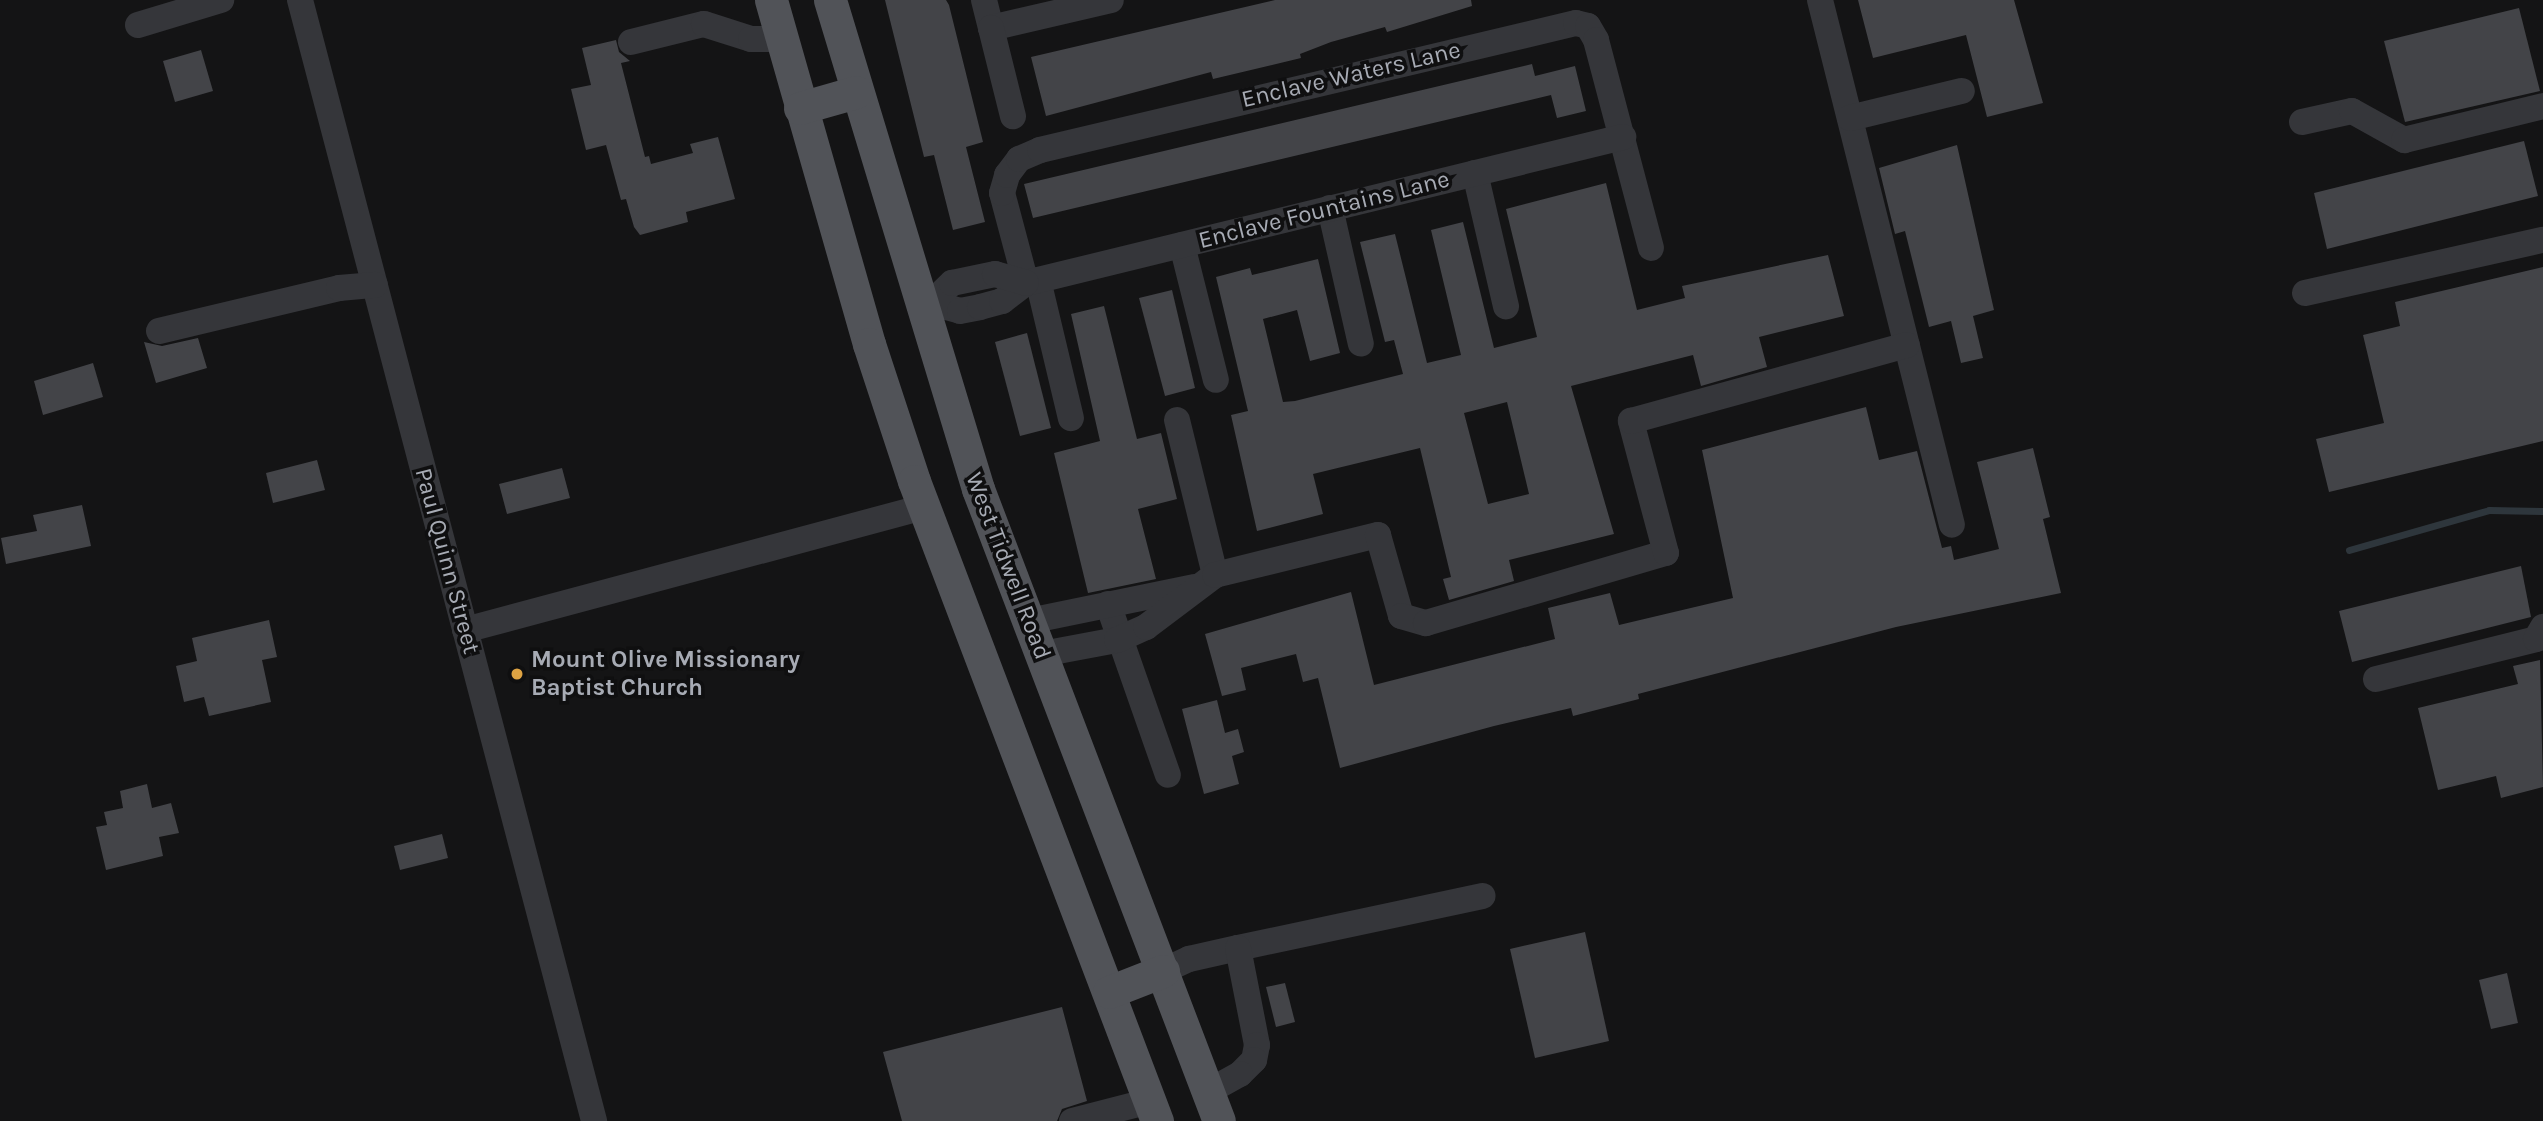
<!DOCTYPE html>
<style>
body{margin:0}
#map{position:relative;width:2543px;height:1121px;overflow:hidden;background:#141415;font-family:Karla,sans-serif}
div>[style]{position:absolute}
.stream>*{height:7px;margin:-3.5px;padding:0 3.5px;transform-origin:3.5px;border-radius:3.5px;background:#2e363c}
.building>*{inset:0;background:#434448}
.minor>*{height:26px;margin:-13px;padding:0 13px;transform-origin:13px;border-radius:13px;background:#35363a}
.major>*{height:33px;margin:-16.5px;padding:0 16.5px;transform-origin:16.5px;border-radius:16.5px;background:#515358}
.dots>*{width:19px;height:19px;translate:-50% -50%;box-sizing:border-box;border:4px solid #0f0f10;border-radius:50%}
span{translate:-50% -50%;white-space:nowrap;text-align:center;line-height:1.15;-webkit-text-stroke:7px #0f0f10;paint-order:stroke}
.street-label{font-size:24px;color:#a7abb4}
.poi-label{font-size:24px;color:#a7abb4;font-weight:700}
.left{translate:0 -50%;text-align:left}
</style>
<div id="map">
<div class="stream">
<div style="left:2349px;top:550px;width:146px;rotate:-15.9deg"></div>
<div style="left:2489px;top:510px;width:54px;rotate:1.1deg"></div>
</div>
<div class="building">
<div style="clip-path:polygon(885px 0,946px 0,949px 5px,983px 142px,966px 147px,985px 222px,953px 230px,934px 155px,924px 157px)"></div>
<div style="clip-path:polygon(1275px 0,1471px 0,1472px 6px,1387px 32px,1385px 27px,1331px 42px,1300px 54px,1301px 58px,1213px 79px,1211px 72px,1046px 116px,1031px 57px)"></div>
<div style="clip-path:polygon(1858px 0,2014px 0,2043px 103px,1987px 117px,1966px 35px,1873px 58px)"></div>
<div style="clip-path:polygon(2519px 8px,2540px 91px,2405px 122px,2384px 41px)"></div>
<div style="clip-path:polygon(616px 40px,619px 52px,630px 61px,621px 63px,645px 157px,649px 156px,651px 164px,693px 153px,690px 144px,718px 137px,735px 199px,686px 212px,688px 222px,640px 235px,634px 227px,626px 199px,621px 200px,606px 145px,586px 150px,571px 89px,591px 85px,582px 48px)"></div>
<div style="clip-path:polygon(201px 50px,213px 91px,175px 102px,163px 61px)"></div>
<div style="clip-path:polygon(1532px 64px,1535px 76px,1575px 66px,1586px 111px,1557px 118px,1551px 95px,1033px 218px,1024px 184px)"></div>
<div style="clip-path:polygon(2524px 141px,2538px 196px,2327px 249px,2314px 193px)"></div>
<div style="clip-path:polygon(1957px 145px,1994px 310px,1973px 316px,1983px 358px,1961px 363px,1951px 321px,1929px 327px,1905px 231px,1895px 234px,1879px 168px)"></div>
<div style="clip-path:polygon(evenodd,1606px 183px,1637px 310px,1685px 298px,1682px 286px,1828px 255px,1844px 316px,1759px 337px,1767px 367px,1701px 386px,1693px 355px,1571px 386px,1614px 534px,1509px 560px,1514px 581px,1449px 600px,1443px 579px,1451px 577px,1420px 448px,1313px 474px,1323px 514px,1257px 531px,1231px 415px,1248px 411px,1216px 277px,1250px 268px,1252px 275px,1318px 259px,1340px 353px,1310px 361px,1297px 310px,1263px 319px,1283px 402px,1295px 401px,1403px 374px,1394px 340px,1385px 342px,1360px 242px,1395px 234px,1427px 363px,1461px 355px,1431px 230px,1463px 222px,1494px 348px,1537px 337px,1506px 209px,1606px 183px,1507px 402px,1529px 494px,1488px 504px,1464px 413px,1507px 402px)"></div>
<div style="clip-path:polygon(2543px 267px,2543px 441px,2329px 492px,2316px 439px,2384px 423px,2363px 335px,2400px 326px,2395px 302px)"></div>
<div style="clip-path:polygon(1172px 290px,1195px 388px,1165px 396px,1139px 298px)"></div>
<div style="clip-path:polygon(1104px 306px,1137px 439px,1161px 433px,1177px 499px,1138px 509px,1156px 579px,1088px 593px,1054px 453px,1100px 441px,1071px 314px)"></div>
<div style="clip-path:polygon(1027px 333px,1051px 428px,1020px 436px,995px 342px)"></div>
<div style="clip-path:polygon(198px 338px,207px 368px,156px 383px,144px 342px,162px 346px)"></div>
<div style="clip-path:polygon(93px 363px,103px 397px,43px 415px,34px 381px)"></div>
<div style="clip-path:polygon(1866px 407px,1879px 460px,1917px 451px,1942px 548px,1951px 546px,1954px 560px,1999px 549px,1977px 462px,2033px 448px,2050px 517px,2043px 519px,2061px 593px,1896px 627px,1638px 694px,1639px 699px,1573px 716px,1571px 708px,1494px 726px,1340px 768px,1318px 678px,1303px 682px,1296px 654px,1241px 668px,1246px 690px,1222px 696px,1205px 634px,1351px 592px,1374px 685px,1555px 639px,1548px 608px,1610px 593px,1619px 625px,1733px 598px,1702px 450px)"></div>
<div style="clip-path:polygon(317px 460px,325px 490px,273px 503px,266px 473px)"></div>
<div style="clip-path:polygon(562px 468px,570px 498px,507px 514px,499px 484px)"></div>
<div style="clip-path:polygon(82px 505px,91px 546px,6px 564px,1px 538px,37px 531px,33px 515px)"></div>
<div style="clip-path:polygon(2521px 566px,2531px 617px,2352px 662px,2339px 611px)"></div>
<div style="clip-path:polygon(269px 620px,277px 657px,262px 660px,271px 702px,209px 716px,204px 697px,184px 702px,176px 666px,197px 661px,192px 638px)"></div>
<div style="clip-path:polygon(2540px 660px,2543px 787px,2501px 798px,2496px 776px,2438px 790px,2418px 708px,2518px 684px,2513px 666px)"></div>
<div style="clip-path:polygon(1217px 700px,1225px 733px,1238px 729px,1244px 752px,1232px 756px,1239px 784px,1204px 794px,1182px 709px)"></div>
<div style="clip-path:polygon(147px 784px,152px 808px,171px 803px,179px 833px,159px 837px,163px 856px,106px 870px,96px 827px,107px 825px,104px 812px,123px 808px,120px 791px)"></div>
<div style="clip-path:polygon(442px 834px,448px 858px,400px 870px,394px 846px)"></div>
<div style="clip-path:polygon(1585px 932px,1609px 1041px,1535px 1058px,1510px 949px)"></div>
<div style="clip-path:polygon(2507px 973px,2518px 1023px,2491px 1029px,2479px 980px)"></div>
<div style="clip-path:polygon(1285px 983px,1295px 1022px,1276px 1027px,1266px 987px)"></div>
<div style="clip-path:polygon(1062px 1007px,1087px 1101px,1062px 1109px,1057px 1121px,902px 1121px,883px 1052px)"></div>
</div>
<div class="minor">
<div style="left:300px;top:0;width:1159px;rotate:75.3deg"></div>
<div style="left:984px;top:0;width:29px;rotate:76deg"></div>
<div style="left:991px;top:28px;width:123px;rotate:-13.1deg"></div>
<div style="left:1820px;top:0;width:541px;rotate:75.89deg"></div>
<div style="left:138px;top:25px;width:87px;rotate:-16.8deg"></div>
<div style="left:991px;top:28px;width:91px;rotate:76deg"></div>
<div style="left:631px;top:42px;width:75px;rotate:-13.9deg"></div>
<div style="left:704px;top:24px;width:49px;rotate:17.7deg"></div>
<div style="left:751px;top:39px;width:30px"></div>
<div style="left:1850px;top:118px;width:115px;rotate:-13.6deg"></div>
<div style="left:2302px;top:122px;width:51px;rotate:-12.4deg"></div>
<div style="left:2352px;top:111px;width:60px;rotate:29.1deg"></div>
<div style="left:2404px;top:140px;width:143px;rotate:-13.7deg"></div>
<div style="left:1475px;top:173px;width:137px;rotate:76.9deg"></div>
<div style="left:1330px;top:208px;width:139px;rotate:77.2deg"></div>
<div style="left:1182px;top:245px;width:139px;rotate:75.9deg"></div>
<div style="left:1038px;top:280px;width:142px;rotate:76.6deg"></div>
<div style="left:1026px;top:283px;width:93px;rotate:-104.9deg"></div>
<div style="left:1002px;top:193px;width:19px;rotate:-74deg"></div>
<div style="left:1007px;top:175px;width:20px;rotate:-53deg"></div>
<div style="left:1019px;top:159px;width:23px;rotate:-23deg"></div>
<div style="left:1040px;top:150px;width:551px;rotate:-13.33deg"></div>
<div style="left:1576px;top:23px;width:12px;rotate:14deg"></div>
<div style="left:1588px;top:26px;width:16px;rotate:60deg"></div>
<div style="left:1596px;top:40px;width:215px;rotate:75.2deg"></div>
<div style="left:2305px;top:293px;width:244px;rotate:-12.6deg"></div>
<div style="left:931px;top:303px;width:30px;rotate:15deg"></div>
<div style="left:960px;top:311px;width:20px;rotate:-11deg"></div>
<div style="left:980px;top:307px;width:23px;rotate:-15deg"></div>
<div style="left:1002px;top:301px;width:30px;rotate:-37deg"></div>
<div style="left:1026px;top:283px;width:615px;rotate:-13.74deg"></div>
<div style="left:920px;top:306px;width:11px;rotate:-15deg"></div>
<div style="left:931px;top:303px;width:29px;rotate:-44deg"></div>
<div style="left:952px;top:283px;width:44px;rotate:-11.8deg"></div>
<div style="left:995px;top:274px;width:32px;rotate:16deg"></div>
<div style="left:159px;top:331px;width:185px;rotate:-13.4deg"></div>
<div style="left:339px;top:288px;width:36px;rotate:-5deg"></div>
<div style="left:1177px;top:420px;width:160px;rotate:76.2deg"></div>
<div style="left:1108px;top:604px;width:181px;rotate:70.7deg"></div>
<div style="left:1029px;top:621px;width:169px;rotate:-11.6deg"></div>
<div style="left:465px;top:630px;width:475px;rotate:-15deg"></div>
<div style="left:1042px;top:654px;width:76px;rotate:-10.6deg"></div>
<div style="left:1117px;top:640px;width:32px;rotate:-24deg"></div>
<div style="left:1146px;top:627px;width:86px;rotate:-37deg"></div>
<div style="left:1215px;top:575px;width:168px;rotate:-13.8deg"></div>
<div style="left:1378px;top:535px;width:84px;rotate:74.1deg"></div>
<div style="left:1401px;top:616px;width:26px;rotate:16deg"></div>
<div style="left:1426px;top:623px;width:250px;rotate:-16.3deg"></div>
<div style="left:1666px;top:553px;width:137px;rotate:-104.9deg"></div>
<div style="left:1631px;top:421px;width:286px;rotate:-15.4deg"></div>
<div style="left:2376px;top:679px;width:165px;rotate:-14deg"></div>
<div style="left:2536px;top:639px;width:14px;rotate:-60deg"></div>
<div style="left:1238px;top:948px;width:250px;rotate:-12deg"></div>
<div style="left:1163px;top:971px;width:29px;rotate:-25deg"></div>
<div style="left:1189px;top:959px;width:50px;rotate:-12.7deg"></div>
<div style="left:1238px;top:948px;width:99px;rotate:78.9deg"></div>
<div style="left:1257px;top:1045px;width:15px;rotate:101deg"></div>
<div style="left:1254px;top:1060px;width:20px;rotate:135deg"></div>
<div style="left:1240px;top:1074px;width:37px;rotate:151deg"></div>
<div style="left:1072px;top:1121px;width:81px;rotate:-14.4deg"></div>
</div>
<div class="major">
<div style="left:771px;top:0;width:358px;rotate:74.1deg"></div>
<div style="left:869px;top:344px;width:144px;rotate:71.8deg"></div>
<div style="left:914px;top:481px;width:685px;rotate:69.21deg"></div>
<div style="left:830px;top:0;width:511px;rotate:73.16deg"></div>
<div style="left:978px;top:489px;width:676px;rotate:69.13deg"></div>
<div style="left:800px;top:108px;width:58px;rotate:-15.9deg"></div>
<div style="left:1109px;top:992px;width:58px;rotate:-21.3deg"></div>
</div>
<div class="dots">
<div style="left:517px;top:674px;background:#dea343"></div>
</div>
<div class="street-label">
<span style="left:1351px;top:75px;rotate:-13deg">Enclave Waters Lane</span>
<span style="left:1324px;top:210px;rotate:-14deg">Enclave Fountains Lane</span>
<span style="left:447px;top:561px;rotate:75deg">Paul Quinn Street</span>
<span style="left:1008px;top:566px;rotate:69deg">West Tidwell Road</span>
</div>
<div class="poi-label">
<span class="left" style="left:531px;top:674px">Mount Olive Missionary<br>Baptist Church</span>
</div>
</div>
